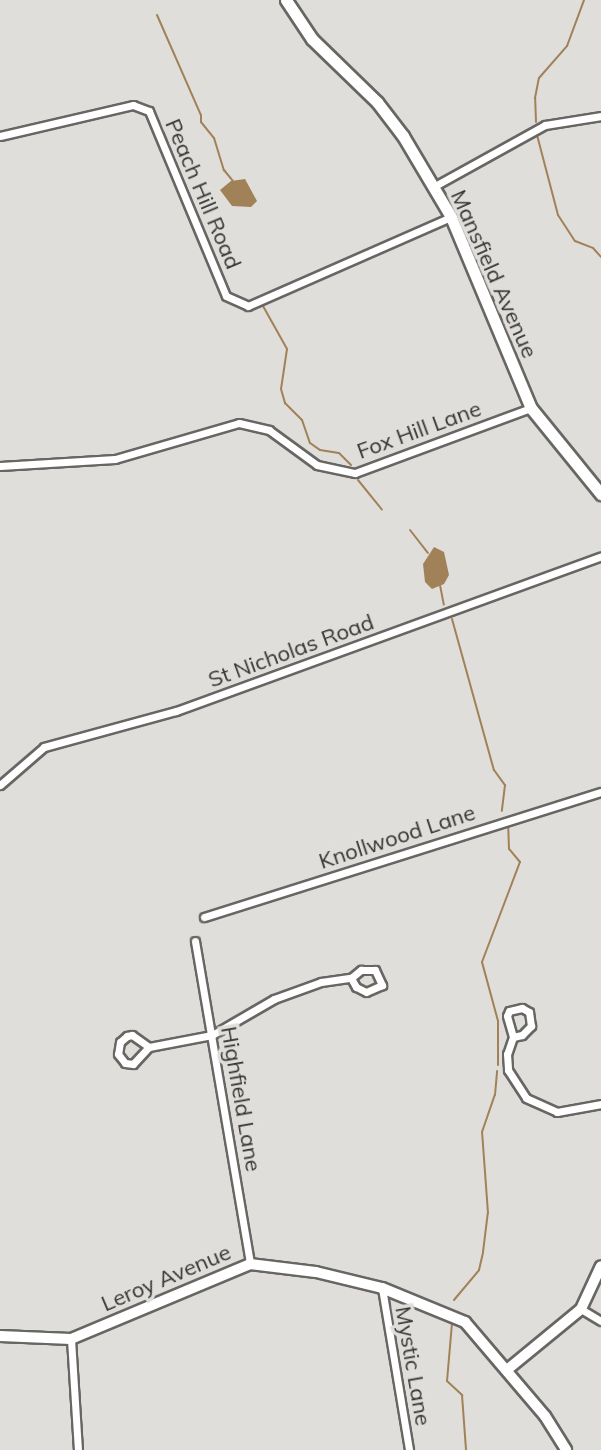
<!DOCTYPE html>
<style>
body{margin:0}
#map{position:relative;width:601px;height:1450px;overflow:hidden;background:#e0dedb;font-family:Mulish,sans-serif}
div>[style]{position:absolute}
.water>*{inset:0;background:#a18158}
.stream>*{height:2px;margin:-1px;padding:0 1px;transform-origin:1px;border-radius:1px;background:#a18158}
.roads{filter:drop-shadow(2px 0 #686663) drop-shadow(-2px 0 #686663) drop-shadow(0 2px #686663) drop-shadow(0 -2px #686663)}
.street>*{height:7px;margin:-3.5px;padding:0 3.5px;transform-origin:3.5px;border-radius:3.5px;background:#fff}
.secondary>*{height:10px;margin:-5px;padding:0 5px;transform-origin:5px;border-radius:5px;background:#fff}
.primary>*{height:11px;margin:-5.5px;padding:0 5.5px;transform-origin:5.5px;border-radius:5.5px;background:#fff}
span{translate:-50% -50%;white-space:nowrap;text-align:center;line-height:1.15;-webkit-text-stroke:7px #e0dedb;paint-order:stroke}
.street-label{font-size:22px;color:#353533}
</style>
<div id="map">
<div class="water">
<div style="clip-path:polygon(245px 179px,257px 201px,251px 207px,232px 206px,220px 190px,231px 181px)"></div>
<div style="clip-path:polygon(434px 547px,444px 552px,449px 575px,444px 584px,432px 589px,425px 582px,423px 564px)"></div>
</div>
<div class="stream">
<div style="left:157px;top:15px;width:109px;rotate:66.3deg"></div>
<div style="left:201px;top:115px;width:7px;rotate:90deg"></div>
<div style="left:201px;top:122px;width:21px;rotate:51deg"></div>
<div style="left:214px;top:138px;width:34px;rotate:73deg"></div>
<div style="left:224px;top:170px;width:14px;rotate:51deg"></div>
<div style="left:536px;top:122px;width:24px;rotate:-92deg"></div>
<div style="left:535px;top:98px;width:20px;rotate:-79deg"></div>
<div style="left:539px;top:78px;width:43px;rotate:-48.8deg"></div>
<div style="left:567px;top:46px;width:49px;rotate:-69.7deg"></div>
<div style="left:537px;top:135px;width:83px;rotate:75.3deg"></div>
<div style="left:558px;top:215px;width:31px;rotate:57deg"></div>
<div style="left:575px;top:241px;width:19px;rotate:21deg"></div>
<div style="left:593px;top:248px;width:12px;rotate:48deg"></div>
<div style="left:263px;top:306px;width:49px;rotate:60.8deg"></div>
<div style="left:287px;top:349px;width:40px;rotate:98.5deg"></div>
<div style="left:281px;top:389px;width:15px;rotate:74deg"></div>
<div style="left:285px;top:403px;width:24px;rotate:45deg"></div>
<div style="left:302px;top:420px;width:24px;rotate:71deg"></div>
<div style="left:310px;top:443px;width:12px;rotate:35deg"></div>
<div style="left:320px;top:450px;width:19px;rotate:9deg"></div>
<div style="left:339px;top:453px;width:17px;rotate:45deg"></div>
<div style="left:358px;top:480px;width:38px;rotate:51deg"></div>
<div style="left:410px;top:530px;width:29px;rotate:52deg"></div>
<div style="left:440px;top:585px;width:20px;rotate:79deg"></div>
<div style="left:452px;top:619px;width:157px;rotate:74.5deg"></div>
<div style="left:494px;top:770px;width:19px;rotate:54deg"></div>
<div style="left:505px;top:785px;width:26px;rotate:97deg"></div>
<div style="left:498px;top:1065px;width:44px;rotate:-90deg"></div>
<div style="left:498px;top:1021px;width:61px;rotate:-105.2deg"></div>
<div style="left:482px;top:962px;width:107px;rotate:-69.2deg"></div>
<div style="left:520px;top:862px;width:17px;rotate:-130deg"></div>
<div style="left:509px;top:849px;width:24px;rotate:-92deg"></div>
<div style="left:454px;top:1300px;width:39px;rotate:-50deg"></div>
<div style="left:479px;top:1270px;width:18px;rotate:-77deg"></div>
<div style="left:483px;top:1252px;width:39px;rotate:-83deg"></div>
<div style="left:488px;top:1213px;width:81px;rotate:-94.2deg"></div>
<div style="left:482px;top:1132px;width:39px;rotate:-71deg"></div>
<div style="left:495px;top:1095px;width:24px;rotate:-85deg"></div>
<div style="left:452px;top:1323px;width:58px;rotate:94.9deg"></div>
<div style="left:447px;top:1381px;width:21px;rotate:43deg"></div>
<div style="left:462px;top:1395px;width:55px;rotate:85.8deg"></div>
</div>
<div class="roads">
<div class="street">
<div style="left:0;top:136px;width:137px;rotate:-13.1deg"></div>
<div style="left:133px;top:105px;width:17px;rotate:21deg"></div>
<div style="left:149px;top:111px;width:200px;rotate:67.4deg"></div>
<div style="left:226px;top:296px;width:24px;rotate:24deg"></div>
<div style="left:248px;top:306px;width:222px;rotate:-23.7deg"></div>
<div style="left:433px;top:187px;width:128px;rotate:-29deg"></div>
<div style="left:545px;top:125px;width:57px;rotate:-9.1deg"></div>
<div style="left:0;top:466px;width:115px;rotate:-3.5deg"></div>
<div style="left:115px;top:459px;width:129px;rotate:-16.2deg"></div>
<div style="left:239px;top:423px;width:31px;rotate:13deg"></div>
<div style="left:269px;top:430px;width:59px;rotate:36.1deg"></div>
<div style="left:317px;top:465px;width:39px;rotate:12deg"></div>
<div style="left:355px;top:473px;width:188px;rotate:-20.3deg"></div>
<div style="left:0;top:785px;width:58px;rotate:-40.8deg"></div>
<div style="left:44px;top:747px;width:137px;rotate:-15.3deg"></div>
<div style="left:176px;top:711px;width:452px;rotate:-20deg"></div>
<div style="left:204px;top:917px;width:416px;rotate:-17.5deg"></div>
<div style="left:195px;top:941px;width:328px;rotate:80.3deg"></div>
<div style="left:513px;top:1037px;width:9px;rotate:-13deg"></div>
<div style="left:522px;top:1035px;width:13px;rotate:-45deg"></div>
<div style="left:531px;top:1026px;width:14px;rotate:-98deg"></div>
<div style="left:529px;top:1012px;width:8px;rotate:-150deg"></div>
<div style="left:522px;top:1008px;width:13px;rotate:167deg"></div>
<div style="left:509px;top:1011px;width:5px;rotate:112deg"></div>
<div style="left:507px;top:1016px;width:22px;rotate:74deg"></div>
<div style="left:513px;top:1037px;width:18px;rotate:109deg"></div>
<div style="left:507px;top:1054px;width:16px;rotate:86deg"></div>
<div style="left:508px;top:1070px;width:33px;rotate:57deg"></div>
<div style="left:526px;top:1098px;width:34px;rotate:24deg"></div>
<div style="left:557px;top:1112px;width:45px;rotate:-10.3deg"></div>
<div style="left:149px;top:1047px;width:21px;rotate:-145deg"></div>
<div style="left:132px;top:1035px;width:5px;rotate:169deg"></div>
<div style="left:127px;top:1036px;width:9px;rotate:139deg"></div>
<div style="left:120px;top:1042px;width:12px;rotate:99deg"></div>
<div style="left:118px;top:1054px;width:11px;rotate:52deg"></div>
<div style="left:125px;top:1063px;width:8px;rotate:7deg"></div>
<div style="left:133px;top:1064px;width:23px;rotate:-47deg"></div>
<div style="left:149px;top:1047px;width:64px;rotate:-10.8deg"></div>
<div style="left:212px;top:1035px;width:72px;rotate:-30.1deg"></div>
<div style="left:274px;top:999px;width:50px;rotate:-19.9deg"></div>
<div style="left:321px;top:982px;width:30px;rotate:-8deg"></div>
<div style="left:351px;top:978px;width:13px;rotate:-39deg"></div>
<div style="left:361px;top:970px;width:14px"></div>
<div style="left:375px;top:970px;width:17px;rotate:65deg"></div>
<div style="left:382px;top:985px;width:17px;rotate:156deg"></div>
<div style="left:366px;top:992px;width:11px;rotate:-153deg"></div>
<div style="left:356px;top:987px;width:10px;rotate:-119deg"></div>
<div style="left:382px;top:1288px;width:164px;rotate:80.5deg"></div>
<div style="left:581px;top:1309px;width:23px;rotate:31deg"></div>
<div style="left:71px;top:1339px;width:111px;rotate:86.4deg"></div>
</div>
<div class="secondary">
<div style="left:0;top:1336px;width:71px;rotate:2.4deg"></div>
<div style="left:71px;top:1339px;width:194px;rotate:-22.7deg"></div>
<div style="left:250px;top:1264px;width:66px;rotate:6.9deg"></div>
<div style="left:316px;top:1272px;width:68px;rotate:13.6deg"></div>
<div style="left:382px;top:1288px;width:90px;rotate:22.3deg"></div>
<div style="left:465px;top:1322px;width:123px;rotate:49.6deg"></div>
<div style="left:545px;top:1416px;width:40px;rotate:58deg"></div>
<div style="left:508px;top:1369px;width:94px;rotate:-39.4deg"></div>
<div style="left:581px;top:1309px;width:47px;rotate:-65.1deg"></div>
</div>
<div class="primary">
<div style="left:286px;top:0;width:47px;rotate:56.3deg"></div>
<div style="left:312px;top:39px;width:91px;rotate:44.1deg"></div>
<div style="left:377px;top:102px;width:43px;rotate:52.6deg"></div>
<div style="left:403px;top:136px;width:94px;rotate:59.3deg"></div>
<div style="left:451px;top:217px;width:207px;rotate:67.3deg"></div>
<div style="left:531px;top:408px;width:111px;rotate:50.9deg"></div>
</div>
</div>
<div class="street-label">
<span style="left:203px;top:194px;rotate:67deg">Peach Hill Road</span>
<span style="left:494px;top:274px;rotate:66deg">Mansfield Avenue</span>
<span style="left:419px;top:430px;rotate:-20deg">Fox Hill Lane</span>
<span style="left:291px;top:651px;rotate:-20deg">St Nicholas Road</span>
<span style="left:397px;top:837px;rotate:-18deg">Knollwood Lane</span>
<span style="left:241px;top:1099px;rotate:80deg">Highfield Lane</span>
<span style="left:166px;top:1278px;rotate:-23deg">Leroy Avenue</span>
<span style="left:413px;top:1366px;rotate:80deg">Mystic Lane</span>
</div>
</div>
